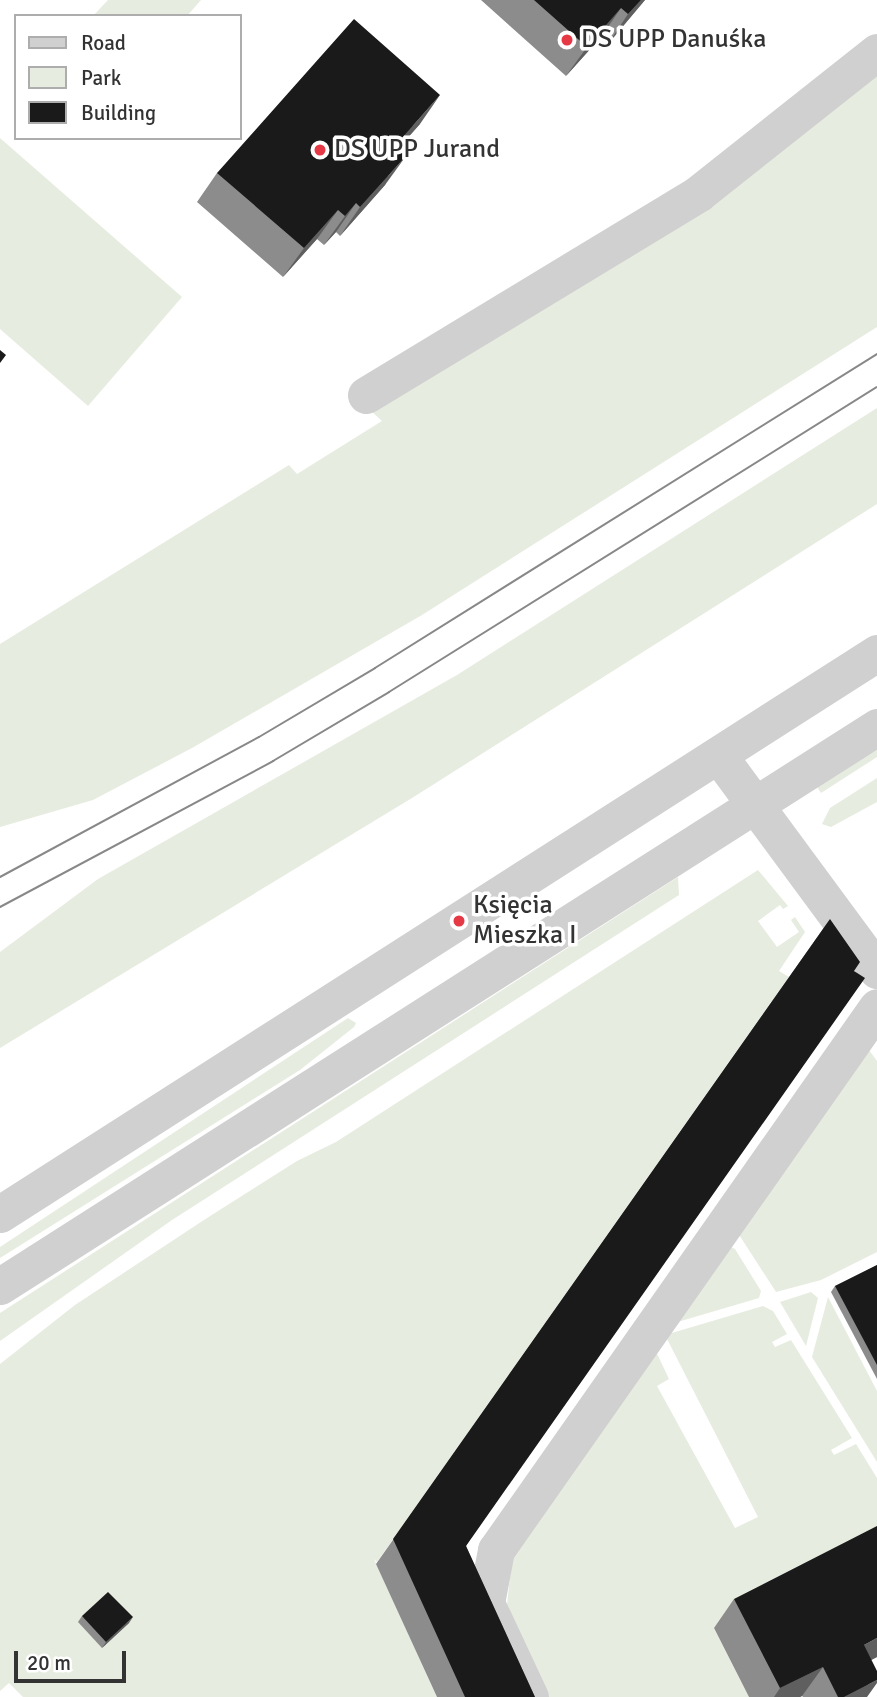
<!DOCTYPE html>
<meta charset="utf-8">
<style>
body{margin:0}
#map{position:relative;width:877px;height:1697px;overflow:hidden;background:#fff;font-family:Signika,sans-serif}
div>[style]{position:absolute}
.green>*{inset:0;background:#e6ecdf}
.minor>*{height:37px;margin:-18.5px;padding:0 18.5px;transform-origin:18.5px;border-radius:18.5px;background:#d0d0d0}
.tram>*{height:2px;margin:-1px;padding:0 1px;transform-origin:1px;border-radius:1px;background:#888}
.wall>*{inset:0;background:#8c8c8c}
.shaded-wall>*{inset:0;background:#5f5f5f}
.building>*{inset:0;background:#1a1a1a}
.dots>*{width:19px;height:19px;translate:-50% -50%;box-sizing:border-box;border:4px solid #fff;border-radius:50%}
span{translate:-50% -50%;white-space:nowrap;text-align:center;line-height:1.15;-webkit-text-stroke:7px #fff;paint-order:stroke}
.poi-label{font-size:26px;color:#333}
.left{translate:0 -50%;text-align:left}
.legend{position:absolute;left:14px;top:14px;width:228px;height:126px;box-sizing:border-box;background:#fff;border:2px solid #adadad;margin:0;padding:9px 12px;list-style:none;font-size:21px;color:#333}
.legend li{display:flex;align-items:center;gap:14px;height:35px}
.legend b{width:35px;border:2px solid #adadad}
.scale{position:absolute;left:14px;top:1651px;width:112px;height:32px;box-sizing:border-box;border:4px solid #333;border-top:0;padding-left:9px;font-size:21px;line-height:24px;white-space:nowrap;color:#333;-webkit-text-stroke:5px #fff;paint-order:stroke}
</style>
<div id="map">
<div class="green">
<div style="clip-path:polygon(108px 0,201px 0,187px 16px,93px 16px)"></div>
<div style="clip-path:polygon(877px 71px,877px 327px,422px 615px,192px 748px,93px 800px,0 827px,0 644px,289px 465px,297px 474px,382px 421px,358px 399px)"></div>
<div style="clip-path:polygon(0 138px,182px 297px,88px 406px,0 329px)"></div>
<div style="clip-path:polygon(877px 408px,877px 504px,412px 798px,0 1048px,0 952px,98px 879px,457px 675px)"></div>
<div style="clip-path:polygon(877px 746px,877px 757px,821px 793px,816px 785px)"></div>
<div style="clip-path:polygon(877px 778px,877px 802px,831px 827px,822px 824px,830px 808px)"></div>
<div style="clip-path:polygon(758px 870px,788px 906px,783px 909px,780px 905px,758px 921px,777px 947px,799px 932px,791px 920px,795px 917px,805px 932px,779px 971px,789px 977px,377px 1562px,374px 1559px,437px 1697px,23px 1697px,9px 1683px,0 1691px,0 1364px,75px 1305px,207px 1218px,297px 1161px,336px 1142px)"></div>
<div style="clip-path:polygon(678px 877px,679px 895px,172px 1220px,0 1341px,0 1313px)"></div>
<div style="clip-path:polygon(348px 1018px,356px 1023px,354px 1027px,300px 1070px,0 1258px,0 1247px)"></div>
<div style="clip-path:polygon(863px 1042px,877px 1061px,877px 1252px,821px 1280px,776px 1292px,734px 1227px)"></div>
<div style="clip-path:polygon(723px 1243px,735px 1249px,761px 1291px,759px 1298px,664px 1326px)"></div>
<div style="clip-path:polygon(811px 1292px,818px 1298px,806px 1346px,780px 1302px)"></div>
<div style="clip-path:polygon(828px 1297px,877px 1391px,877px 1462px,812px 1357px)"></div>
<div style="clip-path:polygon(763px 1306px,773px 1311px,787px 1334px,772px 1342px,775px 1347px,791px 1340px,852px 1438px,831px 1450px,834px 1455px,856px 1444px,877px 1478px,877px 1544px,714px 1628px,749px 1697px,545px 1697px,506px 1614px,514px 1540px,652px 1343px,669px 1379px,657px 1386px,735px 1528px,758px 1517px,665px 1335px)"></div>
</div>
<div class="minor">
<div style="left:366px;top:395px;width:389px;rotate:-31.2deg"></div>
<div style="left:699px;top:193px;width:227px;rotate:-38.4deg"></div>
<div style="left:719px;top:756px;width:266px;rotate:53.6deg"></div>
<div style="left:0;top:1214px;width:1041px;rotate:-32.61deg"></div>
<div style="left:0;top:1286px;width:1040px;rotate:-32.51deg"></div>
<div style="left:530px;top:1697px;width:104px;rotate:-115.1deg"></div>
<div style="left:486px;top:1603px;width:54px;rotate:-79.3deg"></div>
<div style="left:496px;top:1550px;width:663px;rotate:-54.94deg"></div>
</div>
<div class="tram">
<div style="left:0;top:877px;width:294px;rotate:-28.4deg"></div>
<div style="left:259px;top:737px;width:135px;rotate:-30.7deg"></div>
<div style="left:375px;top:668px;width:592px;rotate:-32.03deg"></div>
<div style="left:0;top:907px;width:310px;rotate:-28.1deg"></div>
<div style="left:273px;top:761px;width:135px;rotate:-30.7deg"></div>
<div style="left:389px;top:692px;width:575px;rotate:-32.01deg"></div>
</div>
<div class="wall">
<div style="clip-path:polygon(481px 0,645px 0,608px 44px,601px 37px,566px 76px)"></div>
<div style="clip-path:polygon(420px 124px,398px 149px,385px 185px,340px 236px,336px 232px,324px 245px,317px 239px,283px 277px,197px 202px,217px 173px)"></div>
<div style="clip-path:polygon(830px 919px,466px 1546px,535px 1697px,437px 1697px,376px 1564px)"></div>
<div style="clip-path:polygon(877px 1265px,877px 1379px,831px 1292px,835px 1286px)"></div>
<div style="clip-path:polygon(734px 1599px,877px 1657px,871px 1660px,867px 1697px,803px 1697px,802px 1696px,800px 1697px,749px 1697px,714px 1628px)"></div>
<div style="clip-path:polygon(82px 1616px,129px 1623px,102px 1648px,78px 1622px)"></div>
</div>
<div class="shaded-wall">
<div style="clip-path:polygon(641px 0,645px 0,608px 44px,628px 14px)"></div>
<div style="clip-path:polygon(621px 8px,601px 37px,566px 76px,587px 47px)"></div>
<div style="clip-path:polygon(440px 95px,420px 124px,374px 175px,395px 146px)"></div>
<div style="clip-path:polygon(406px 156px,385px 185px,340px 236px,360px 207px)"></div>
<div style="clip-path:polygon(356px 203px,336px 232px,324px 245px,345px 216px)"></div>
<div style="clip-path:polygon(338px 210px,317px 239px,283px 277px,304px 248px)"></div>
<div style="clip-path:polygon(133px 1617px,129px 1623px,102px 1648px,106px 1642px)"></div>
<div style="clip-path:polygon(877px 1638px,877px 1657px,844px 1674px,864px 1645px)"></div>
<div style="clip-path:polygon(823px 1667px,802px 1696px,800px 1697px,774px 1697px,780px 1688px)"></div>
<div style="clip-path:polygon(877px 1680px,877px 1683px,867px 1697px,844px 1697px)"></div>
</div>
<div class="building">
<div style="clip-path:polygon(534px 0,641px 0,628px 14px,621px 8px,587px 47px)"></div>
<div style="clip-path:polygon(354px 19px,440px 95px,395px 146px,406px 156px,360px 207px,356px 203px,345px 216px,338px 210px,304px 248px,217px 173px)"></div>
<div style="clip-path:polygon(0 350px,6px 355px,0 363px)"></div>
<div style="clip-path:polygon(830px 919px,860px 962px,854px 971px,865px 978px,466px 1546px,535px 1697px,465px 1697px,393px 1539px)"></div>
<div style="clip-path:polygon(877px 1265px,877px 1365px,835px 1286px)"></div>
<div style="clip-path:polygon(877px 1526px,877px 1638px,864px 1645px,877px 1671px,877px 1680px,844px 1697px,838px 1697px,823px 1667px,780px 1688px,734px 1599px)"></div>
<div style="clip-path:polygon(108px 1592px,133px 1617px,106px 1642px,82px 1616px)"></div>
</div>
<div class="dots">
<div style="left:567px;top:40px;background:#e63946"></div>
<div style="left:320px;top:150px;background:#e63946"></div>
<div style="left:459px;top:921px;background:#e63946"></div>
</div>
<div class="poi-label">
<span class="left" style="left:581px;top:40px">DS UPP Danuśka</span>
<span class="left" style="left:334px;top:150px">DS UPP Jurand</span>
<span class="left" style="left:473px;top:921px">Księcia<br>Mieszka I</span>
</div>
<ul class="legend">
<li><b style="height:9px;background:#d0d0d0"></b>Road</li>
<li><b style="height:19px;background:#e6ecdf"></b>Park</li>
<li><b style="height:19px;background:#1a1a1a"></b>Building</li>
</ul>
<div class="scale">20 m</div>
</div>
